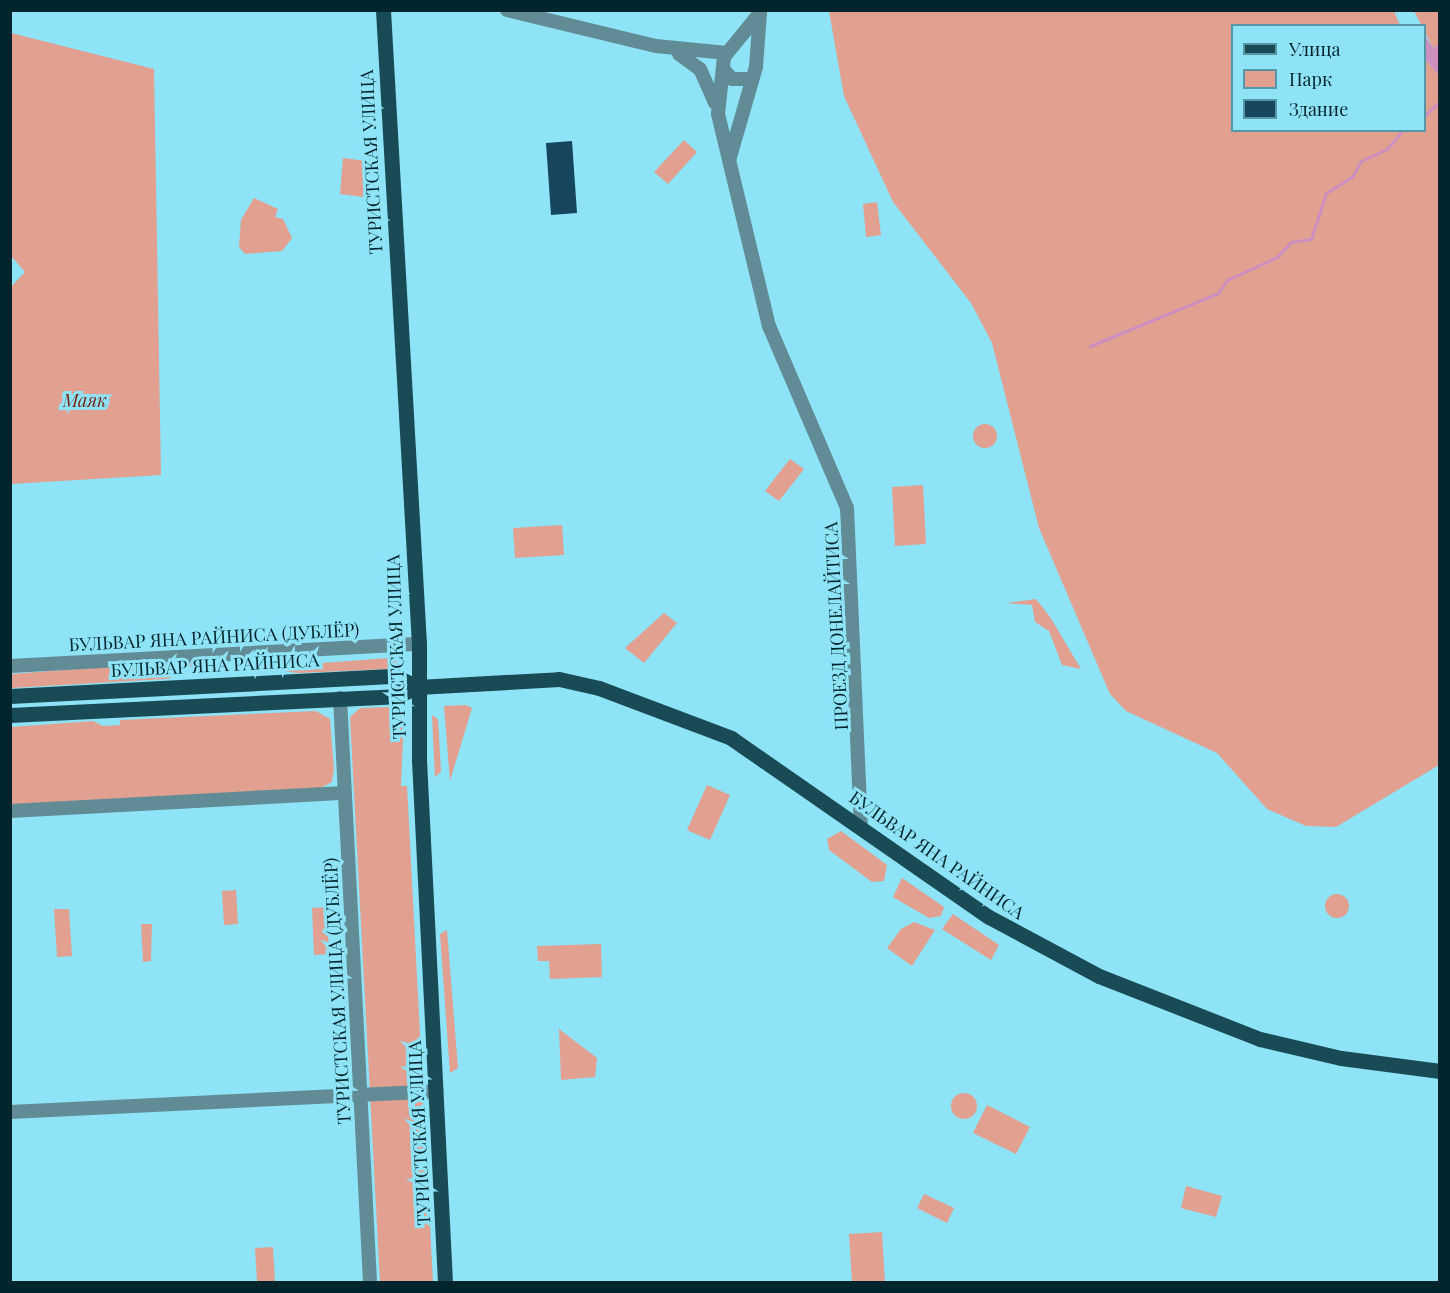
<!DOCTYPE html>
<meta charset="utf-8">
<style>
body{margin:0}
#map{position:relative;width:1450px;height:1293px;overflow:hidden;background:#8ee3f7;font-family:"Playfair Display",serif}
div>[style]{position:absolute}
.green>*{inset:0;background:#e2a090}
.round{border-radius:50%}
.water>*{inset:0;background:#cc8fbf}
.stream>*{height:3px;margin:-1.5px;padding:0 1.5px;transform-origin:1.5px;border-radius:1.5px;background:#cc8fbf}
.building>*{inset:0;background:#16465e}
.minor>*{height:14px;margin:-7px;padding:0 7px;transform-origin:7px;border-radius:7px;background:#618c96}
.major>*{height:15px;margin:-7.5px;padding:0 7.5px;transform-origin:7.5px;border-radius:7.5px;background:#184b55}
span{translate:-50% -50%;white-space:nowrap;text-align:center;line-height:1.15;-webkit-text-stroke:6px #8ee3f7;paint-order:stroke}
.street-label{font-size:18px;color:#00252c}
.park-label{font-size:18px;color:#781f0a;font-style:italic}
.frame{position:absolute;inset:0;border:12px solid #00252c;pointer-events:none}
.legend{position:absolute;left:1231px;top:24px;width:195px;height:108px;box-sizing:border-box;background:#8ee3f7;border:2px solid #5597a6;margin:0;padding:8px 10px;list-style:none;font-size:18px;color:#00252c}
.legend li{display:flex;align-items:center;gap:12px;height:30px}
.legend b{width:30px;border:2px solid #5597a6}
</style>
<div id="map">
<div class="green">
<div style="clip-path:polygon(829px 11px,1394px 11px,1400px 25px,1232px 26px,1232px 130px,1424px 130px,1425px 59px,1439px 75px,1439px 765px,1336px 827px,1306px 826px,1267px 809px,1217px 753px,1126px 711px,1110px 694px,1039px 528px,992px 343px,971px 303px,893px 202px,844px 96px)"></div>
<div style="clip-path:polygon(1414px 11px,1439px 11px,1439px 45px,1433px 48px)"></div>
<div style="clip-path:polygon(11px 33px,154px 69px,161px 475px,11px 484px,11px 287px,25px 272px,11px 256px)"></div>
<div style="clip-path:polygon(684px 140px,697px 152px,668px 184px,654px 172px)"></div>
<div style="clip-path:polygon(343px 158px,366px 161px,363px 197px,340px 194px)"></div>
<div style="clip-path:polygon(254px 198px,278px 209px,275px 217px,283px 219px,292px 238px,282px 251px,245px 254px,239px 247px,241px 220px)"></div>
<div style="clip-path:polygon(877px 202px,881px 235px,866px 237px,863px 204px)"></div>
<div class="round" style="left:973px;top:424px;width:24px;height:24px"></div>
<div style="clip-path:polygon(790px 459px,804px 469px,779px 501px,765px 491px)"></div>
<div style="clip-path:polygon(923px 485px,926px 544px,895px 546px,892px 487px)"></div>
<div style="clip-path:polygon(562px 525px,564px 555px,515px 558px,513px 528px)"></div>
<div style="clip-path:polygon(1036px 599px,1050px 617px,1081px 669px,1062px 665px,1049px 631px,1035px 622px,1032px 605px,1006px 603px)"></div>
<div style="clip-path:polygon(664px 613px,677px 623px,644px 663px,625px 648px)"></div>
<div style="clip-path:polygon(401px 657px,389px 669px,298px 673px,257px 668px)"></div>
<div style="clip-path:polygon(186px 661px,199px 661px,200px 666px,184px 667px,184px 674px,166px 679px,11px 688px,11px 674px)"></div>
<div style="clip-path:polygon(466px 705px,472px 708px,450px 781px,444px 706px)"></div>
<div style="clip-path:polygon(389px 707px,404px 719px,401px 786px,407px 786px,433px 1282px,380px 1282px,350px 717px,360px 708px)"></div>
<div style="clip-path:polygon(316px 711px,330px 719px,334px 769px,332px 782px,317px 790px,11px 805px,11px 727px,93px 721px,103px 726px,120px 725px,120px 720px)"></div>
<div style="clip-path:polygon(432px 715px,438px 719px,441px 772px,435px 777px)"></div>
<div style="clip-path:polygon(707px 785px,730px 795px,710px 840px,687px 830px)"></div>
<div style="clip-path:polygon(841px 831px,887px 865px,884px 881px,872px 882px,829px 850px,827px 839px)"></div>
<div style="clip-path:polygon(902px 878px,944px 907px,941px 916px,929px 918px,893px 897px)"></div>
<div style="clip-path:polygon(236px 890px,238px 924px,224px 925px,222px 891px)"></div>
<div class="round" style="left:1325px;top:894px;width:24px;height:24px"></div>
<div style="clip-path:polygon(327px 907px,329px 954px,314px 955px,312px 908px)"></div>
<div style="clip-path:polygon(54px 909px,69px 909px,72px 956px,57px 957px)"></div>
<div style="clip-path:polygon(953px 914px,999px 945px,991px 960px,942px 929px)"></div>
<div style="clip-path:polygon(914px 922px,935px 930px,912px 966px,887px 948px,901px 929px)"></div>
<div style="clip-path:polygon(141px 924px,152px 924px,151px 961px,143px 962px)"></div>
<div style="clip-path:polygon(447px 930px,458px 1068px,450px 1073px,440px 934px)"></div>
<div style="clip-path:polygon(601px 944px,602px 977px,550px 979px,549px 961px,538px 961px,537px 946px)"></div>
<div style="clip-path:polygon(559px 1029px,597px 1058px,595px 1077px,561px 1080px)"></div>
<div class="round" style="left:951px;top:1093px;width:26px;height:26px"></div>
<div style="clip-path:polygon(987px 1105px,1030px 1127px,1016px 1154px,973px 1133px)"></div>
<div style="clip-path:polygon(1186px 1186px,1222px 1196px,1216px 1217px,1181px 1208px)"></div>
<div style="clip-path:polygon(924px 1194px,954px 1208px,947px 1223px,917px 1208px)"></div>
<div style="clip-path:polygon(882px 1232px,885px 1282px,852px 1282px,849px 1234px)"></div>
<div style="clip-path:polygon(273px 1247px,275px 1282px,257px 1282px,255px 1248px)"></div>
</div>
<div class="water">
<div style="clip-path:polygon(1424px 34px,1433px 48px,1439px 45px,1439px 75px,1425px 59px)"></div>
</div>
<div class="stream">
<div style="left:1424px;top:116px;width:22px;rotate:-43deg"></div>
<div style="left:1090px;top:346px;width:139px;rotate:-22.5deg"></div>
<div style="left:1218px;top:293px;width:16px;rotate:-55deg"></div>
<div style="left:1227px;top:280px;width:55px;rotate:-24.7deg"></div>
<div style="left:1277px;top:257px;width:21px;rotate:-47deg"></div>
<div style="left:1291px;top:242px;width:20px;rotate:-9deg"></div>
<div style="left:1311px;top:239px;width:48px;rotate:-71.9deg"></div>
<div style="left:1326px;top:193px;width:31px;rotate:-32deg"></div>
<div style="left:1352px;top:177px;width:18px;rotate:-61deg"></div>
<div style="left:1361px;top:161px;width:29px;rotate:-25deg"></div>
<div style="left:1387px;top:149px;width:25px;rotate:-50deg"></div>
</div>
<div class="building">
<div style="clip-path:polygon(572px 141px,577px 213px,551px 215px,546px 143px)"></div>
</div>
<div class="minor">
<div style="left:507px;top:10px;width:153px;rotate:13.6deg"></div>
<div style="left:656px;top:46px;width:71px;rotate:5.6deg"></div>
<div style="left:760px;top:13px;width:57px;rotate:129.3deg"></div>
<div style="left:724px;top:57px;width:57px;rotate:96deg"></div>
<div style="left:718px;top:114px;width:218px;rotate:76.5deg"></div>
<div style="left:769px;top:326px;width:198px;rotate:66.8deg"></div>
<div style="left:847px;top:508px;width:318px;rotate:87.5deg"></div>
<div style="left:679px;top:54px;width:26px;rotate:36deg"></div>
<div style="left:700px;top:69px;width:37px;rotate:66deg"></div>
<div style="left:724px;top:70px;width:12px;rotate:48deg"></div>
<div style="left:732px;top:79px;width:17px"></div>
<div style="left:730px;top:157px;width:94px;rotate:-73.9deg"></div>
<div style="left:756px;top:67px;width:55px;rotate:-85.8deg"></div>
<div style="left:10px;top:666px;width:410px;rotate:-3.1deg"></div>
<div style="left:340px;top:698px;width:585px;rotate:87.06deg"></div>
<div style="left:10px;top:811px;width:335px;rotate:-3.1deg"></div>
<div style="left:10px;top:1112px;width:427px;rotate:-2.8deg"></div>
</div>
<div class="major">
<div style="left:383px;top:10px;width:635px;rotate:86.75deg"></div>
<div style="left:419px;top:644px;width:116px;rotate:90deg"></div>
<div style="left:419px;top:760px;width:523px;rotate:87.15deg"></div>
<div style="left:10px;top:696px;width:386px;rotate:-3deg"></div>
<div style="left:395px;top:676px;width:25px;rotate:26deg"></div>
<div style="left:10px;top:715px;width:386px;rotate:-2.8deg"></div>
<div style="left:396px;top:696px;width:24px;rotate:-22deg"></div>
<div style="left:418px;top:687px;width:141px;rotate:-3.2deg"></div>
<div style="left:559px;top:679px;width:41px;rotate:12.7deg"></div>
<div style="left:599px;top:688px;width:141px;rotate:20.7deg"></div>
<div style="left:731px;top:738px;width:314px;rotate:34.8deg"></div>
<div style="left:989px;top:917px;width:125px;rotate:28.2deg"></div>
<div style="left:1099px;top:976px;width:173px;rotate:21.4deg"></div>
<div style="left:1260px;top:1039px;width:83px;rotate:13.2deg"></div>
<div style="left:1341px;top:1058px;width:100px;rotate:7.5deg"></div>
</div>
<div class="street-label">
<span style="left:371px;top:162px;rotate:-93deg">ТУРИСТСКАЯ УЛИЦА</span>
<span style="left:836px;top:626px;rotate:-93deg">ПРОЕЗД ДОНЕЛАЙТИСА</span>
<span style="left:214px;top:637px;rotate:-3deg">БУЛЬВАР ЯНА РАЙНИСА (ДУБЛЁР)</span>
<span style="left:396px;top:647px;rotate:-92deg">ТУРИСТСКАЯ УЛИЦА</span>
<span style="left:215px;top:665px;rotate:-3deg">БУЛЬВАР ЯНА РАЙНИСА</span>
<span style="left:937px;top:855px;rotate:35deg">БУЛЬВАР ЯНА РАЙНИСА</span>
<span style="left:337px;top:991px;rotate:-93deg">ТУРИСТСКАЯ УЛИЦА (ДУБЛЁР)</span>
<span style="left:419px;top:1133px;rotate:-93deg">ТУРИСТСКАЯ УЛИЦА</span>
</div>
<div class="park-label">
<span style="left:85px;top:400px">Маяк</span>
</div>
<div class="frame"></div>
<ul class="legend">
<li><b style="height:8px;background:#184b55"></b>Улица</li>
<li><b style="height:16px;background:#e2a090"></b>Парк</li>
<li><b style="height:16px;background:#16465e"></b>Здание</li>
</ul>
</div>
